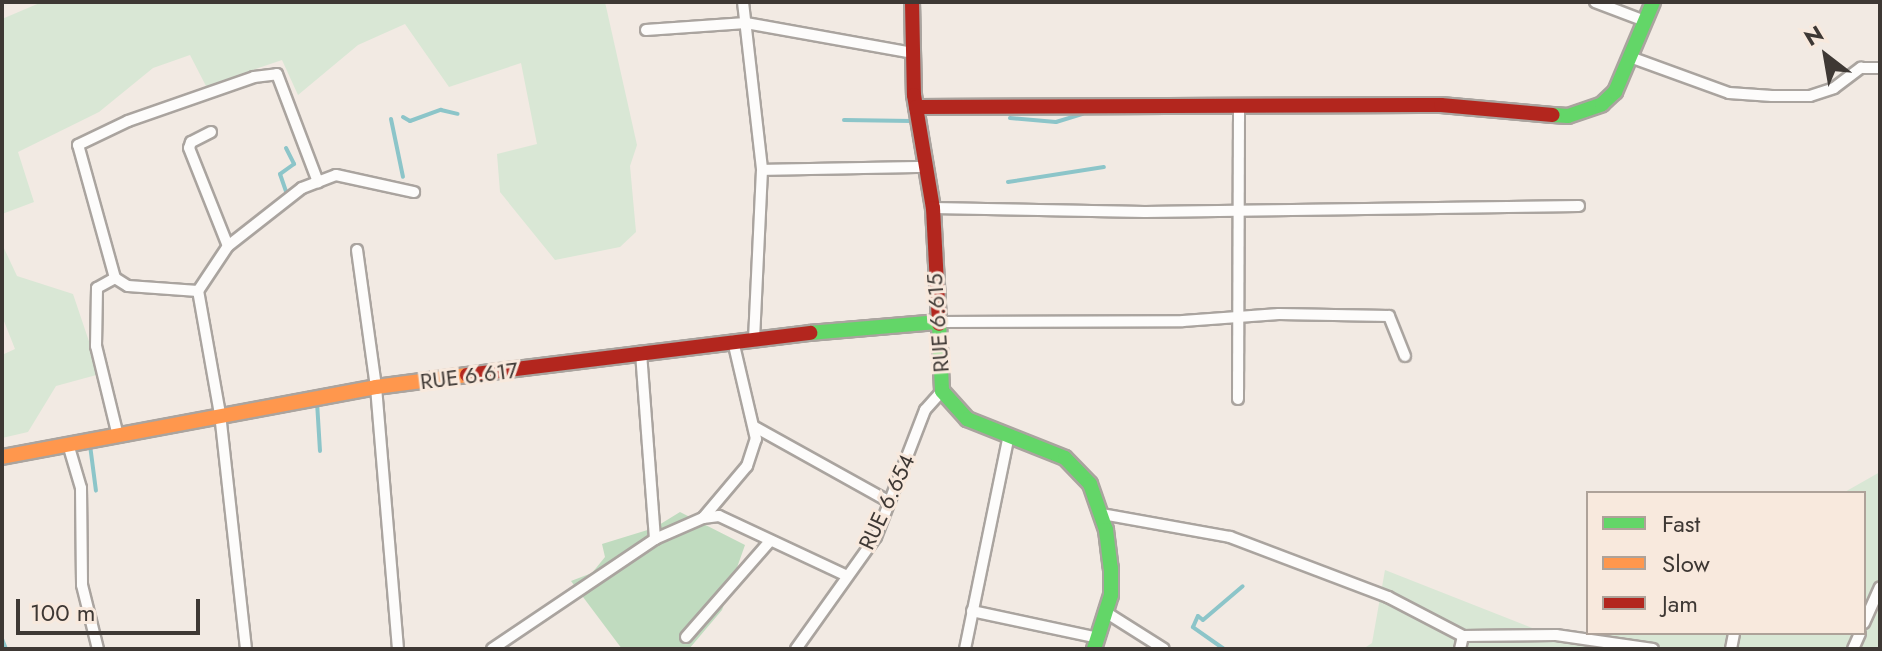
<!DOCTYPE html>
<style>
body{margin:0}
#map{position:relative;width:1882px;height:651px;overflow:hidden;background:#f2eae3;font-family:Jost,sans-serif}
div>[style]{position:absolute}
.green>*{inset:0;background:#d9e7d5}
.forest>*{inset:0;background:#c0dbbf}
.stream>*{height:4px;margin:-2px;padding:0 2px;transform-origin:2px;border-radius:2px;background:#8cc5c9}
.roads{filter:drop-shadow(2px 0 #aaa49f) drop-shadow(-2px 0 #aaa49f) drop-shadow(0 2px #aaa49f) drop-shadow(0 -2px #aaa49f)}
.street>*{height:10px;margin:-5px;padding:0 5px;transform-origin:5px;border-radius:5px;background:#fdfcfb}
.fast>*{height:14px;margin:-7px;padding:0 7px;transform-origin:7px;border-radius:7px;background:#63d668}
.slow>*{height:14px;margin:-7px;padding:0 7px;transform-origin:7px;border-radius:7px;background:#ff974d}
.jam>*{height:14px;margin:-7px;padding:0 7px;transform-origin:7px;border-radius:7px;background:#b3261e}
span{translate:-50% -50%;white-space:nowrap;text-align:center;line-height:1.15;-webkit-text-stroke:6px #f8e9dd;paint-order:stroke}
.street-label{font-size:22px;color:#3e3834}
.frame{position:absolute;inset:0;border:4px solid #3e3834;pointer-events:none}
.legend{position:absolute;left:1586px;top:491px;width:280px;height:144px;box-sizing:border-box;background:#f8e9dd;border:2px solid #aea299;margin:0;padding:10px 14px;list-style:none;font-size:24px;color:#3e3834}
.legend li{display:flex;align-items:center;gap:16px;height:40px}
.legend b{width:40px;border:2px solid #aea299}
.north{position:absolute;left:1786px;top:16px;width:80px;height:80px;-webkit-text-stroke:6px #f8e9dd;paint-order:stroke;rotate:329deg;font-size:22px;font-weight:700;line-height:32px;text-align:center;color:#3e3834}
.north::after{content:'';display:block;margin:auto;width:28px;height:36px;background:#3e3834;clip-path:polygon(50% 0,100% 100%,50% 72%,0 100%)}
.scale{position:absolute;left:16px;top:599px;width:184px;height:36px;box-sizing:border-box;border:4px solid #3e3834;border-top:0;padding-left:10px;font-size:24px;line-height:28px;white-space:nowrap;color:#3e3834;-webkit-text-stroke:6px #f8e9dd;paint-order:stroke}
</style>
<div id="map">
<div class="green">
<div style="clip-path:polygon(42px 2px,605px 2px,637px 145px,630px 166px,636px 232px,620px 247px,555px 260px,500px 192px,497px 154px,537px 144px,521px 63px,449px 87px,405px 24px,358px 45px,298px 95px,282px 60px,206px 86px,190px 55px,153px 68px,99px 112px,18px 152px,34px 202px,2px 214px,2px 19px)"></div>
<div style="clip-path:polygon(2px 244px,17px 276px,73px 294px,100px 374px,56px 386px,28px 432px,2px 438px,2px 355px,15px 349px,2px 316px)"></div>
<div style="clip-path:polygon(1880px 472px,1879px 649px,1363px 649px,1372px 643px,1385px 570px,1550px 635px,1864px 633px,1864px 493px,1843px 493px)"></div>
</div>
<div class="forest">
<div style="clip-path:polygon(680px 512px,745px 545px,722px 610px,689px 649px,622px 649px,571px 581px,592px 573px,605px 557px,602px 544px,654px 528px)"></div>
</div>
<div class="stream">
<div style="left:403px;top:117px;width:8px;rotate:30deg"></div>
<div style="left:410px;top:121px;width:33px;rotate:-20deg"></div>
<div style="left:441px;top:110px;width:17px;rotate:13deg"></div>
<div style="left:1010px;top:118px;width:46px;rotate:5deg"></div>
<div style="left:1056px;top:122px;width:28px;rotate:-17deg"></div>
<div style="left:391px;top:119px;width:59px;rotate:78.3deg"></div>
<div style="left:844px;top:120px;width:68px;rotate:0.8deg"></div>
<div style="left:286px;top:148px;width:18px;rotate:63deg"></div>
<div style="left:294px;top:164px;width:17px;rotate:144deg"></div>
<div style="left:280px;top:174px;width:24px;rotate:71deg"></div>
<div style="left:1008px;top:182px;width:97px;rotate:-8.9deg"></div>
<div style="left:317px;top:402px;width:49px;rotate:86.5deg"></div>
<div style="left:90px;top:445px;width:46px;rotate:82.6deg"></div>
<div style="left:2px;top:639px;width:11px;rotate:68deg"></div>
<div style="left:1224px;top:649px;width:38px;rotate:-145deg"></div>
<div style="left:1193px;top:627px;width:12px;rotate:-66deg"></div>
<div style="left:1198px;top:616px;width:6px;rotate:39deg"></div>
<div style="left:1203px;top:620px;width:52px;rotate:-40.4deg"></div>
</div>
<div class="roads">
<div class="street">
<div style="left:743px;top:2px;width:169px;rotate:83.5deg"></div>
<div style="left:762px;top:170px;width:168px;rotate:92.7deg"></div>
<div style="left:1595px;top:2px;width:53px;rotate:20.8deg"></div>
<div style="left:646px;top:30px;width:100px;rotate:-4deg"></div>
<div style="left:746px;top:23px;width:169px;rotate:10.2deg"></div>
<div style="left:1630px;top:57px;width:105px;rotate:20deg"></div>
<div style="left:1729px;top:93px;width:43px;rotate:4deg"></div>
<div style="left:1772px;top:96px;width:38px"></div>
<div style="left:1810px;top:96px;width:25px;rotate:-18deg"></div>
<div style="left:1834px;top:88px;width:34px;rotate:-37deg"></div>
<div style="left:1861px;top:68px;width:19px"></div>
<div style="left:211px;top:132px;width:22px;rotate:153deg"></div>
<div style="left:191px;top:142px;width:6px;rotate:108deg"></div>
<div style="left:189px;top:148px;width:105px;rotate:68.3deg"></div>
<div style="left:762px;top:170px;width:163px;rotate:-1.1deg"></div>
<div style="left:933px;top:208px;width:212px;rotate:1.1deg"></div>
<div style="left:1145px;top:212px;width:434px;rotate:-0.8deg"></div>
<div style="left:357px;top:250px;width:138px;rotate:82.1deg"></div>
<div style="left:376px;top:387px;width:263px;rotate:85.2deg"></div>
<div style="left:115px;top:278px;width:15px;rotate:32deg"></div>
<div style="left:128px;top:286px;width:70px;rotate:4.1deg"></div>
<div style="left:939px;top:322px;width:244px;rotate:-0.2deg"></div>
<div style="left:1183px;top:321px;width:96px;rotate:-4.2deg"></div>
<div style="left:1279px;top:314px;width:110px;rotate:1deg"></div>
<div style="left:1389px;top:316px;width:43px;rotate:68.2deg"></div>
<div style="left:1238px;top:399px;width:294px;rotate:-89.8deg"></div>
<div style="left:755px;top:427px;width:154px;rotate:29.1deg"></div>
<div style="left:118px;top:436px;width:93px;rotate:-103.7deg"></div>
<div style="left:96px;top:346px;width:58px;rotate:-89deg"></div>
<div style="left:97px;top:288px;width:21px;rotate:-29deg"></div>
<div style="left:115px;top:278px;width:138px;rotate:-105.5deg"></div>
<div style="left:78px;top:145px;width:55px;rotate:-25.6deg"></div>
<div style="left:128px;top:121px;width:133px;rotate:-19.2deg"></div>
<div style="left:254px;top:77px;width:23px;rotate:-7deg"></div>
<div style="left:277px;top:74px;width:116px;rotate:69.2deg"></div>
<div style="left:68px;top:444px;width:46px;rotate:73.5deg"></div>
<div style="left:81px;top:488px;width:97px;rotate:89.4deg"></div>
<div style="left:82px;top:585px;width:66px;rotate:76deg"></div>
<div style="left:1102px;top:514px;width:130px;rotate:10.2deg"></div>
<div style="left:1230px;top:537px;width:169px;rotate:20.8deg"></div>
<div style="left:1388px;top:597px;width:85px;rotate:27.5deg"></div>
<div style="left:1463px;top:636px;width:93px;rotate:-0.6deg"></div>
<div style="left:1556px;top:635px;width:98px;rotate:8.2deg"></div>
<div style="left:703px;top:518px;width:68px;rotate:-49.8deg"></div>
<div style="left:747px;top:466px;width:28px;rotate:-72deg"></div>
<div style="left:756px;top:439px;width:101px;rotate:-103.2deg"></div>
<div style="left:655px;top:539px;width:52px;rotate:-23.6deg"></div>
<div style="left:703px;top:518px;width:16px;rotate:-7deg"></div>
<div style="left:719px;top:516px;width:141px;rotate:25.1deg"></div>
<div style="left:972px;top:611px;width:130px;rotate:12deg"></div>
<div style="left:1107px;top:613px;width:67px;rotate:32.3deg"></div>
<div style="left:1864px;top:623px;width:39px;rotate:-66deg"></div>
<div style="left:686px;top:637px;width:128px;rotate:-48.8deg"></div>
<div style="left:246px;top:649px;width:236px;rotate:-96.3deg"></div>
<div style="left:220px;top:414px;width:125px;rotate:-100.1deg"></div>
<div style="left:198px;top:291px;width:54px;rotate:-56.3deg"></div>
<div style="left:228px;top:246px;width:94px;rotate:-38.1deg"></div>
<div style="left:302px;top:188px;width:36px;rotate:-21deg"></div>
<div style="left:336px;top:175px;width:80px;rotate:12.3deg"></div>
<div style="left:492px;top:649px;width:197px;rotate:-34deg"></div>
<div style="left:655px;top:539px;width:188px;rotate:-94.3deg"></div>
<div style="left:796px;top:649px;width:138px;rotate:-54.5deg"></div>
<div style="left:876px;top:537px;width:136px;rotate:-68.9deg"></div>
<div style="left:925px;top:410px;width:25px;rotate:-48deg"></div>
<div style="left:965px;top:649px;width:214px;rotate:-78.4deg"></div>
<div style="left:1460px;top:649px;width:13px;rotate:-77deg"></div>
<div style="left:1731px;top:649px;width:16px;rotate:-79deg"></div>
<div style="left:1853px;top:649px;width:17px;rotate:-66deg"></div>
</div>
<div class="fast">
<div style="left:1553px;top:115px;width:15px;rotate:4deg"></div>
<div style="left:1568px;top:116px;width:36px;rotate:-19deg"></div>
<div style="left:1602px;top:104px;width:18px;rotate:-43deg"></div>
<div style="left:1615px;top:92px;width:98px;rotate:-67.1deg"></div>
<div style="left:939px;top:324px;width:67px;rotate:87.4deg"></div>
<div style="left:942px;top:391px;width:38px;rotate:48deg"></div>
<div style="left:967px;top:419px;width:105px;rotate:21.7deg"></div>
<div style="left:1065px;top:458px;width:36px;rotate:46deg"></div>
<div style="left:1090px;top:484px;width:49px;rotate:70.8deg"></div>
<div style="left:1106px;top:530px;width:38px;rotate:83deg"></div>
<div style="left:1111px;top:568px;width:27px;rotate:90deg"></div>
<div style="left:1111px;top:595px;width:57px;rotate:107.5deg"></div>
<div style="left:810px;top:333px;width:129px;rotate:-4.9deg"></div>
</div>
<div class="slow">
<div style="left:2px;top:457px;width:380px;rotate:-10.6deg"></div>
<div style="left:376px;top:387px;width:92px;rotate:-7.5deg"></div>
</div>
<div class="jam">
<div style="left:912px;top:2px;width:93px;rotate:88.8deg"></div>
<div style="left:914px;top:95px;width:115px;rotate:80.5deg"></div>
<div style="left:933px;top:208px;width:116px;rotate:87deg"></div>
<div style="left:916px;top:107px;width:525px;rotate:-0.22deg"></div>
<div style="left:1441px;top:105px;width:112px;rotate:5.1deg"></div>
<div style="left:467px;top:375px;width:346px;rotate:-7deg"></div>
</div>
</div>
<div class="street-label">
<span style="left:938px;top:323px;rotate:-94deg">RUE 6.615</span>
<span style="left:469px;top:376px;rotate:-7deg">RUE 6.617</span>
<span style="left:887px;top:502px;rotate:-65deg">RUE 6.654</span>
</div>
<div class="frame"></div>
<ul class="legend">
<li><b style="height:10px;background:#63d668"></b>Fast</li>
<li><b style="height:10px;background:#ff974d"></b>Slow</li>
<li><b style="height:10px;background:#b3261e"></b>Jam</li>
</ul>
<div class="north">N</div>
<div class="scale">100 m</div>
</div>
